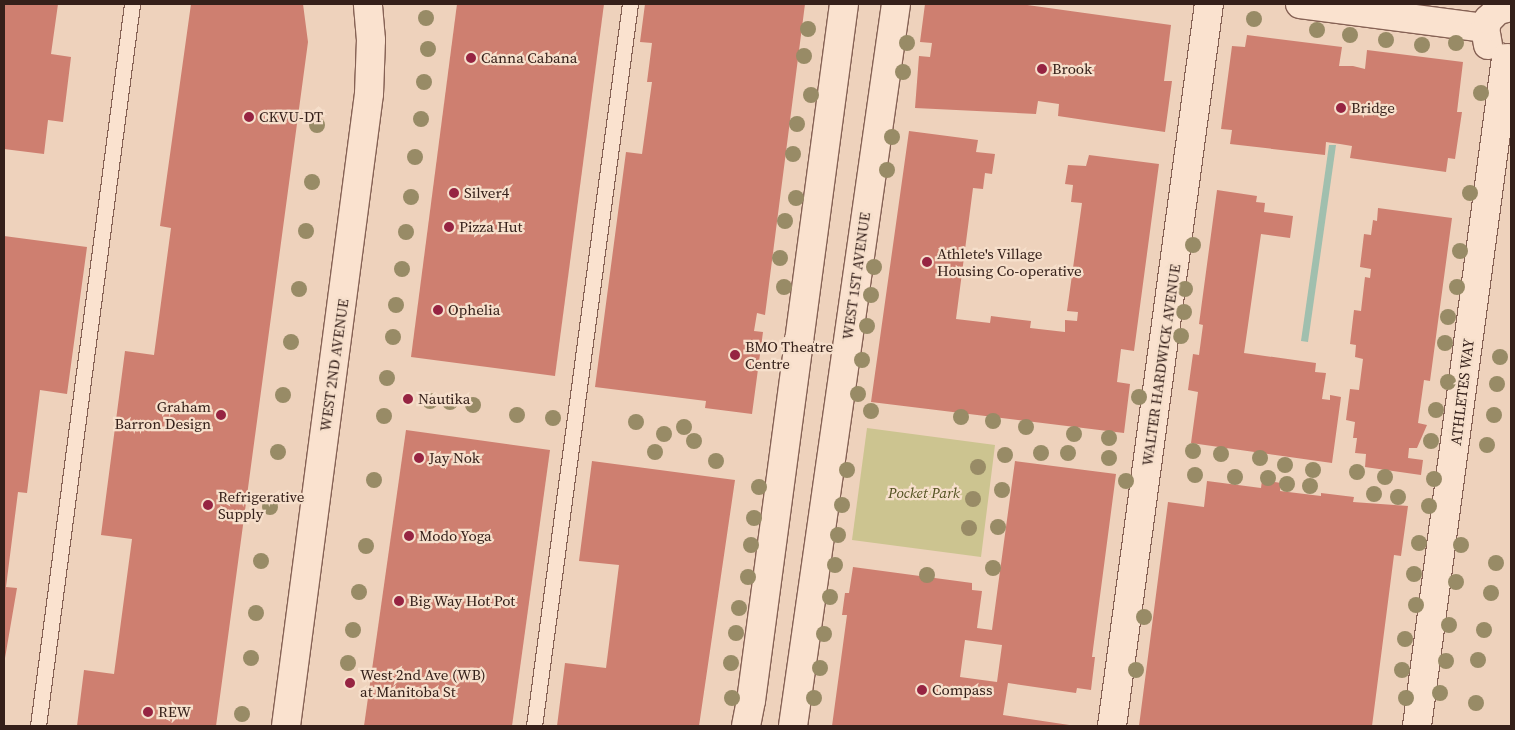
<!DOCTYPE html>
<style>
body{margin:0}
#map{position:relative;width:1515px;height:730px;overflow:hidden;background:#eed2bc;font-family:"Source Serif 4",serif}
div>[style]{position:absolute}
.green>*{inset:0;background:#ccc490}
.water>*{inset:0;background:#a0bfae}
.building>*{inset:0;background:#ce7f70}
.roads{filter:drop-shadow(1px 0 #866255) drop-shadow(-1px 0 #866255) drop-shadow(0 1px #866255) drop-shadow(0 -1px #866255)}
.service>*{height:15px;margin:-7.5px;padding:0 7.5px;transform-origin:7.5px;border-radius:7.5px;background:#fae2cf}
.minor>*{height:28px;margin:-14px;padding:0 14px;transform-origin:14px;border-radius:14px;background:#fae2cf}
.secondary>*{height:28px;margin:-14px;padding:0 14px;transform-origin:14px;border-radius:14px;background:#fae2cf}
.trees>*{width:16px;height:16px;margin:-8px;border-radius:50%;background:#988b66}
.dots>*{width:14px;height:14px;translate:-50% -50%;box-sizing:border-box;border:2px solid #f6dfcb;border-radius:50%}
span{translate:-50% -50%;white-space:nowrap;text-align:center;line-height:1.15;-webkit-text-stroke:4.5px #f6dfcb;paint-order:stroke}
.poi-label{font-size:15px;color:#35201a}
.left{translate:0 -50%;text-align:left}
.right{translate:-100% -50%;text-align:right}
.street-label{font-size:15px;color:#35201a}
.park-label{font-size:15px;color:#525120;font-style:italic}
.frame{position:absolute;inset:0;border:5px solid #35201a;pointer-events:none}
</style>
<div id="map">
<div class="green">
<div style="clip-path:polygon(867px 428px,995px 445px,981px 557px,852px 540px)"></div>
</div>
<div class="water">
<div style="clip-path:polygon(1329px 145px,1336px 145px,1308px 342px,1301px 341px)"></div>
</div>
<div class="building">
<div style="clip-path:polygon(4px 4px,58px 4px,51px 54px,71px 57px,63px 122px,48px 120px,44px 154px,4px 149px)"></div>
<div style="clip-path:polygon(191px 4px,303px 4px,308px 42px,216px 726px,77px 726px,84px 670px,114px 674px,132px 539px,101px 535px,125px 351px,154px 355px,171px 228px,160px 226px)"></div>
<div style="clip-path:polygon(457px 4px,604px 4px,555px 376px,411px 357px)"></div>
<div style="clip-path:polygon(645px 4px,805px 4px,765px 315px,757px 313px,754px 331px,763px 332px,752px 414px,705px 408px,706px 401px,595px 387px,626px 152px,642px 154px,652px 82px,647px 82px,652px 43px,640px 42px)"></div>
<div style="clip-path:polygon(925px 4px,1020px 4px,1171px 25px,1164px 81px,1172px 81px,1165px 132px,1058px 116px,1059px 104px,1038px 101px,1036px 114px,915px 108px,919px 56px,930px 57px,932px 43px,920px 42px)"></div>
<div style="clip-path:polygon(1247px 35px,1342px 47px,1339px 66px,1353px 66px,1365px 69px,1367px 50px,1463px 62px,1457px 112px,1462px 112px,1455px 159px,1448px 158px,1446px 172px,1350px 158px,1352px 146px,1340px 144px,1326px 142px,1325px 155px,1230px 144px,1232px 130px,1221px 129px,1232px 46px,1245px 47px)"></div>
<div style="clip-path:polygon(909px 131px,978px 140px,976px 152px,995px 154px,992px 174px,985px 173px,983px 189px,973px 188px,956px 319px,990px 323px,991px 316px,1031px 321px,1030px 328px,1065px 332px,1065px 320px,1077px 321px,1078px 312px,1067px 311px,1082px 203px,1071px 202px,1073px 185px,1065px 184px,1068px 165px,1086px 166px,1089px 155px,1159px 164px,1134px 351px,1121px 349px,1117px 382px,1130px 384px,1124px 433px,871px 402px)"></div>
<div style="clip-path:polygon(1217px 190px,1257px 196px,1256px 202px,1265px 203px,1264px 212px,1293px 216px,1290px 238px,1261px 234px,1244px 353px,1316px 363px,1315px 372px,1326px 373px,1322px 399px,1330px 400px,1330px 395px,1341px 397px,1332px 463px,1191px 443px,1198px 392px,1188px 390px,1193px 354px,1199px 355px,1203px 325px,1199px 324px)"></div>
<div style="clip-path:polygon(1378px 208px,1452px 218px,1430px 381px,1424px 380px,1418px 423px,1427px 425px,1417px 448px,1409px 448px,1408px 458px,1423px 460px,1421px 475px,1365px 467px,1366px 454px,1355px 453px,1357px 438px,1353px 438px,1355px 422px,1346px 420px,1350px 389px,1359px 390px,1363px 359px,1355px 357px,1356px 345px,1350px 344px,1354px 310px,1361px 311px,1365px 277px,1370px 278px,1371px 269px,1360px 267px,1364px 234px,1371px 235px,1373px 220px,1377px 221px)"></div>
<div style="clip-path:polygon(4px 236px,87px 247px,67px 394px,40px 390px,27px 493px,18px 492px,6px 587px,17px 588px,5px 658px)"></div>
<div style="clip-path:polygon(406px 430px,550px 450px,512px 726px,364px 726px)"></div>
<div style="clip-path:polygon(592px 461px,735px 480px,699px 726px,557px 726px,565px 663px,606px 668px,619px 565px,579px 561px)"></div>
<div style="clip-path:polygon(evenodd,1015px 461px,1116px 474px,1092px 657px,1095px 657px,1091px 690px,1077px 688px,1076px 693px,1008px 683px,1003px 715px,1076px 726px,832px 726px,847px 615px,842px 615px,845px 593px,849px 593px,853px 567px,972px 583px,972px 590px,982px 591px,977px 628px,992px 630px,1015px 461px,965px 640px,1002px 645px,997px 682px,960px 677px,965px 640px)"></div>
<div style="clip-path:polygon(1262px 480px,1281px 483px,1280px 491px,1321px 496px,1321px 493px,1354px 497px,1353px 502px,1408px 506px,1401px 556px,1394px 555px,1372px 726px,1139px 726px,1168px 502px,1204px 507px,1207px 481px,1261px 488px)"></div>
</div>
<div class="roads">
<div class="service">
<div style="left:38px;top:726px;width:728px;rotate:-82.58deg"></div>
<div style="left:534px;top:726px;width:728px;rotate:-82.43deg"></div>
</div>
<div class="minor">
<div style="left:1300px;top:4px;width:187px;rotate:7.4deg"></div>
<div style="left:1488px;top:45px;width:17px;rotate:-100deg"></div>
<div style="left:1485px;top:28px;width:9px;rotate:-69deg"></div>
<div style="left:1488px;top:20px;width:14px;rotate:-45deg"></div>
<div style="left:1498px;top:10px;width:13px;rotate:-13deg"></div>
<div style="left:746px;top:726px;width:25px;rotate:-79deg"></div>
<div style="left:751px;top:701px;width:703px;rotate:-82.4deg"></div>
<div style="left:793px;top:726px;width:729px;rotate:-81.88deg"></div>
<div style="left:1112px;top:726px;width:728px;rotate:-82.35deg"></div>
<div style="left:1417px;top:726px;width:674px;rotate:-82.41deg"></div>
</div>
<div class="secondary">
<div style="left:286px;top:726px;width:637px;rotate:-82.52deg"></div>
<div style="left:369px;top:94px;width:54px;rotate:-87.9deg"></div>
<div style="left:371px;top:40px;width:36px;rotate:-95deg"></div>
</div>
</div>
<div class="trees">
<div style="left:426px;top:18px"></div>
<div style="left:1254px;top:19px"></div>
<div style="left:808px;top:29px"></div>
<div style="left:1317px;top:30px"></div>
<div style="left:1350px;top:35px"></div>
<div style="left:1386px;top:40px"></div>
<div style="left:907px;top:43px"></div>
<div style="left:1456px;top:43px"></div>
<div style="left:1422px;top:45px"></div>
<div style="left:428px;top:49px"></div>
<div style="left:804px;top:56px"></div>
<div style="left:903px;top:72px"></div>
<div style="left:424px;top:82px"></div>
<div style="left:1481px;top:93px"></div>
<div style="left:811px;top:95px"></div>
<div style="left:421px;top:119px"></div>
<div style="left:797px;top:124px"></div>
<div style="left:317px;top:125px"></div>
<div style="left:892px;top:137px"></div>
<div style="left:793px;top:154px"></div>
<div style="left:415px;top:157px"></div>
<div style="left:887px;top:170px"></div>
<div style="left:312px;top:182px"></div>
<div style="left:1470px;top:193px"></div>
<div style="left:411px;top:197px"></div>
<div style="left:796px;top:198px"></div>
<div style="left:785px;top:221px"></div>
<div style="left:306px;top:231px"></div>
<div style="left:406px;top:232px"></div>
<div style="left:1193px;top:245px"></div>
<div style="left:1460px;top:251px"></div>
<div style="left:780px;top:258px"></div>
<div style="left:874px;top:267px"></div>
<div style="left:402px;top:269px"></div>
<div style="left:784px;top:287px"></div>
<div style="left:1457px;top:287px"></div>
<div style="left:299px;top:289px"></div>
<div style="left:1185px;top:289px"></div>
<div style="left:871px;top:295px"></div>
<div style="left:396px;top:305px"></div>
<div style="left:1184px;top:312px"></div>
<div style="left:1448px;top:317px"></div>
<div style="left:867px;top:326px"></div>
<div style="left:1181px;top:336px"></div>
<div style="left:393px;top:337px"></div>
<div style="left:291px;top:342px"></div>
<div style="left:1445px;top:343px"></div>
<div style="left:1500px;top:357px"></div>
<div style="left:862px;top:360px"></div>
<div style="left:387px;top:378px"></div>
<div style="left:1448px;top:382px"></div>
<div style="left:1497px;top:384px"></div>
<div style="left:858px;top:394px"></div>
<div style="left:283px;top:395px"></div>
<div style="left:1139px;top:397px"></div>
<div style="left:430px;top:401px"></div>
<div style="left:450px;top:402px"></div>
<div style="left:473px;top:405px"></div>
<div style="left:1436px;top:410px"></div>
<div style="left:871px;top:411px"></div>
<div style="left:517px;top:415px"></div>
<div style="left:1494px;top:415px"></div>
<div style="left:384px;top:416px"></div>
<div style="left:961px;top:417px"></div>
<div style="left:553px;top:418px"></div>
<div style="left:993px;top:421px"></div>
<div style="left:636px;top:422px"></div>
<div style="left:684px;top:427px"></div>
<div style="left:1026px;top:427px"></div>
<div style="left:664px;top:434px"></div>
<div style="left:1074px;top:434px"></div>
<div style="left:1109px;top:438px"></div>
<div style="left:694px;top:441px"></div>
<div style="left:1431px;top:441px"></div>
<div style="left:1487px;top:445px"></div>
<div style="left:1193px;top:451px"></div>
<div style="left:278px;top:452px"></div>
<div style="left:655px;top:452px"></div>
<div style="left:1041px;top:453px"></div>
<div style="left:1068px;top:453px"></div>
<div style="left:1221px;top:454px"></div>
<div style="left:1005px;top:455px"></div>
<div style="left:1109px;top:458px"></div>
<div style="left:1260px;top:458px"></div>
<div style="left:716px;top:461px"></div>
<div style="left:1285px;top:465px"></div>
<div style="left:978px;top:467px"></div>
<div style="left:847px;top:470px"></div>
<div style="left:1313px;top:470px"></div>
<div style="left:1357px;top:472px"></div>
<div style="left:1195px;top:475px"></div>
<div style="left:1235px;top:477px"></div>
<div style="left:1385px;top:477px"></div>
<div style="left:1268px;top:478px"></div>
<div style="left:1434px;top:479px"></div>
<div style="left:374px;top:480px"></div>
<div style="left:1126px;top:481px"></div>
<div style="left:1287px;top:484px"></div>
<div style="left:1310px;top:486px"></div>
<div style="left:759px;top:487px"></div>
<div style="left:1002px;top:490px"></div>
<div style="left:1374px;top:494px"></div>
<div style="left:1398px;top:497px"></div>
<div style="left:973px;top:499px"></div>
<div style="left:842px;top:505px"></div>
<div style="left:1429px;top:506px"></div>
<div style="left:270px;top:507px"></div>
<div style="left:754px;top:518px"></div>
<div style="left:998px;top:527px"></div>
<div style="left:969px;top:528px"></div>
<div style="left:838px;top:535px"></div>
<div style="left:1419px;top:543px"></div>
<div style="left:751px;top:545px"></div>
<div style="left:1461px;top:545px"></div>
<div style="left:366px;top:546px"></div>
<div style="left:261px;top:561px"></div>
<div style="left:1496px;top:563px"></div>
<div style="left:835px;top:565px"></div>
<div style="left:993px;top:568px"></div>
<div style="left:1414px;top:574px"></div>
<div style="left:927px;top:575px"></div>
<div style="left:748px;top:577px"></div>
<div style="left:1456px;top:582px"></div>
<div style="left:359px;top:592px"></div>
<div style="left:1491px;top:593px"></div>
<div style="left:830px;top:597px"></div>
<div style="left:1416px;top:605px"></div>
<div style="left:739px;top:608px"></div>
<div style="left:256px;top:613px"></div>
<div style="left:1144px;top:617px"></div>
<div style="left:1449px;top:625px"></div>
<div style="left:353px;top:630px"></div>
<div style="left:1484px;top:630px"></div>
<div style="left:736px;top:633px"></div>
<div style="left:824px;top:634px"></div>
<div style="left:1405px;top:639px"></div>
<div style="left:251px;top:658px"></div>
<div style="left:1478px;top:660px"></div>
<div style="left:1446px;top:661px"></div>
<div style="left:348px;top:663px"></div>
<div style="left:731px;top:663px"></div>
<div style="left:820px;top:668px"></div>
<div style="left:1136px;top:670px"></div>
<div style="left:1402px;top:670px"></div>
<div style="left:1440px;top:693px"></div>
<div style="left:732px;top:698px"></div>
<div style="left:814px;top:698px"></div>
<div style="left:1406px;top:698px"></div>
<div style="left:1476px;top:703px"></div>
<div style="left:242px;top:714px"></div>
</div>
<div class="dots">
<div style="left:471px;top:58px;background:#962442"></div>
<div style="left:1042px;top:69px;background:#962442"></div>
<div style="left:1341px;top:108px;background:#962442"></div>
<div style="left:249px;top:117px;background:#962442"></div>
<div style="left:454px;top:193px;background:#962442"></div>
<div style="left:449px;top:227px;background:#962442"></div>
<div style="left:927px;top:262px;background:#962442"></div>
<div style="left:438px;top:310px;background:#962442"></div>
<div style="left:735px;top:355px;background:#962442"></div>
<div style="left:408px;top:399px;background:#962442"></div>
<div style="left:221px;top:415px;background:#962442"></div>
<div style="left:419px;top:458px;background:#962442"></div>
<div style="left:208px;top:505px;background:#962442"></div>
<div style="left:409px;top:536px;background:#962442"></div>
<div style="left:399px;top:601px;background:#962442"></div>
<div style="left:350px;top:683px;background:#962442"></div>
<div style="left:922px;top:690px;background:#962442"></div>
<div style="left:148px;top:712px;background:#962442"></div>
</div>
<div class="poi-label">
<span class="left" style="left:481px;top:58px">Canna Cabana</span>
<span class="left" style="left:1052px;top:69px">Brook</span>
<span class="left" style="left:1351px;top:108px">Bridge</span>
<span class="left" style="left:259px;top:117px">CKVU-DT</span>
<span class="left" style="left:464px;top:193px">Silver4</span>
<span class="left" style="left:459px;top:227px">Pizza Hut</span>
<span class="left" style="left:937px;top:262px">Athlete's Village<br>Housing Co-operative</span>
<span class="left" style="left:448px;top:310px">Ophelia</span>
<span class="left" style="left:745px;top:355px">BMO Theatre<br>Centre</span>
<span class="left" style="left:418px;top:399px">Nautika</span>
<span class="right" style="left:211px;top:415px">Graham<br>Barron Design</span>
<span class="left" style="left:429px;top:458px">Jay Nok</span>
<span class="left" style="left:218px;top:505px">Refrigerative<br>Supply</span>
<span class="left" style="left:419px;top:536px">Modo Yoga</span>
<span class="left" style="left:409px;top:601px">Big Way Hot Pot</span>
<span class="left" style="left:360px;top:683px">West 2nd Ave (WB)<br>at Manitoba St</span>
<span class="left" style="left:932px;top:690px">Compass</span>
<span class="left" style="left:158px;top:712px">REW</span>
</div>
<div class="street-label">
<span style="left:856px;top:276px;rotate:-82deg">WEST 1ST AVENUE</span>
<span style="left:334px;top:365px;rotate:-82deg">WEST 2ND AVENUE</span>
<span style="left:1161px;top:365px;rotate:-82deg">WALTER HARDWICK AVENUE</span>
<span style="left:1462px;top:392px;rotate:-83deg">ATHLETES WAY</span>
</div>
<div class="park-label">
<span style="left:924px;top:493px">Pocket Park</span>
</div>
<div class="frame"></div>
</div>
